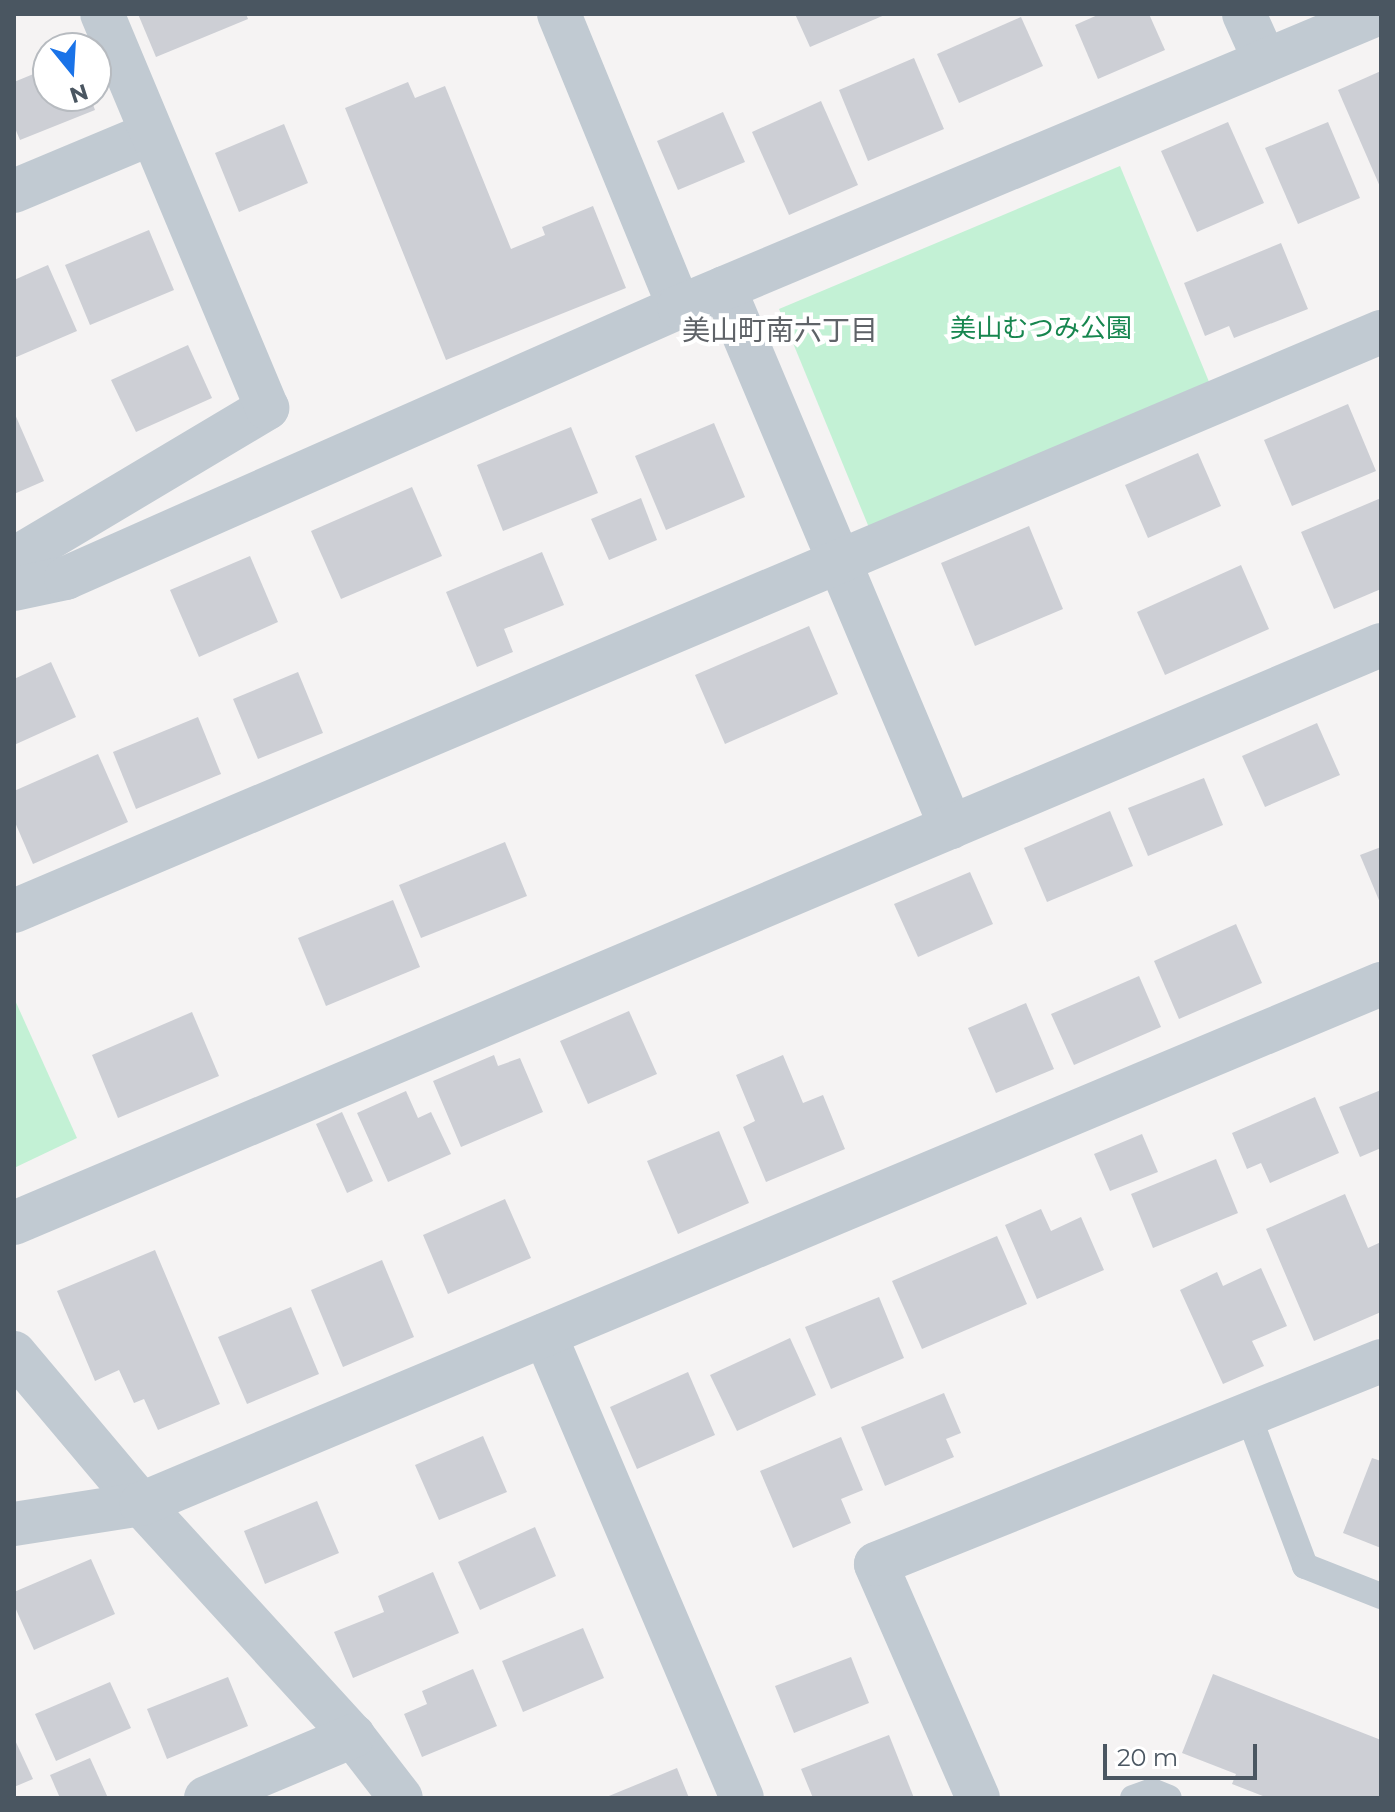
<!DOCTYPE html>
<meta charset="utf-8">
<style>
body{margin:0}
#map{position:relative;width:1395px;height:1812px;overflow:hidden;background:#f5f3f3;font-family:Montserrat,"Noto Sans JP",sans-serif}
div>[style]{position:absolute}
.green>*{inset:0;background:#c3f1d5}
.building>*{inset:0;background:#cdcfd5}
.service>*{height:26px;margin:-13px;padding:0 13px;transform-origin:13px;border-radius:13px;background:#c1cad2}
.minor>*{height:44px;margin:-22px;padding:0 22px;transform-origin:22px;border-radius:22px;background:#c1cad2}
span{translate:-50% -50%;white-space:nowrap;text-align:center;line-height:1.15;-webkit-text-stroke:8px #fff;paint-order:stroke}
.park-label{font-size:26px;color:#17864f}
.neighbourhood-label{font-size:28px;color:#5f6368}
.frame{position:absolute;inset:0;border:16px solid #4a5661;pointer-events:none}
.north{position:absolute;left:32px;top:32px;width:80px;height:80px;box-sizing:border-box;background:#fff;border:2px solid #b7bbc0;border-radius:50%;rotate:162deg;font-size:22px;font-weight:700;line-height:32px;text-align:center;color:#4a5661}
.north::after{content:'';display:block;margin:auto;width:28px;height:36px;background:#1a73e8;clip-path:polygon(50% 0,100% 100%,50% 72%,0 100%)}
.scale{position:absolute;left:1103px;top:1744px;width:154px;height:36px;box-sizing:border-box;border:4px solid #4a5661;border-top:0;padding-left:10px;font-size:24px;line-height:28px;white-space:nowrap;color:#4a5661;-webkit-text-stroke:6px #fff;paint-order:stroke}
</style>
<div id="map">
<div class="green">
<div style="clip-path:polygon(1120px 166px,1212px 389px,870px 530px,779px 309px)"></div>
<div style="clip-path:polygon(14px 998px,77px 1138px,14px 1168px)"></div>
</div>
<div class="building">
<div style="clip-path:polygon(138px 14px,246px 14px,248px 19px,156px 57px)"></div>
<div style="clip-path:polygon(795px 14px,887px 14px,810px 47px)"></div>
<div style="clip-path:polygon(1100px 14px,1149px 14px,1165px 50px,1098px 79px,1075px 25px)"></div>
<div style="clip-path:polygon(1021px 17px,1043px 66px,959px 103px,937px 54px)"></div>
<div style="clip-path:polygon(914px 58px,944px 129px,868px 161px,839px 90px)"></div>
<div style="clip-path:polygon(48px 68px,48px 96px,90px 96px,95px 110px,20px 140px,14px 126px,14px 82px)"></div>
<div style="clip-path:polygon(1381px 71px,1381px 189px,1338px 90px)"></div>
<div style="clip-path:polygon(408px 82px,415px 98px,445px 86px,511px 249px,545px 235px,542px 227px,593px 206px,626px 288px,446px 360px,345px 108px)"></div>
<div style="clip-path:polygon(821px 101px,858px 185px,789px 215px,752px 132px)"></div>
<div style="clip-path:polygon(723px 112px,745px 162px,678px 190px,657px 141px)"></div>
<div style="clip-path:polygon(1228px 122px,1264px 203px,1197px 232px,1161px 151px)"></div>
<div style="clip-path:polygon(1328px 122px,1360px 198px,1298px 224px,1265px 148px)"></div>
<div style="clip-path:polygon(284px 124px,308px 183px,239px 212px,215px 153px)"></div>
<div style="clip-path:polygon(149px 230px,174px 290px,90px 325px,65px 265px)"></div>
<div style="clip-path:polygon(1281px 243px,1308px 309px,1234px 338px,1229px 326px,1205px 336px,1184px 283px)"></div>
<div style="clip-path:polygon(48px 265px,77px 331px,14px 358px,14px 280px)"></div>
<div style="clip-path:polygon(188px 345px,212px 398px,136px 432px,111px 380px)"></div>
<div style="clip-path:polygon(1348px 404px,1376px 471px,1292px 506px,1264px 440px)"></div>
<div style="clip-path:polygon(14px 412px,44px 481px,14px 494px)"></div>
<div style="clip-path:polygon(714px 423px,745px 497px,666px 530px,635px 456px)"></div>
<div style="clip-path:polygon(571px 427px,598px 493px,503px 531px,477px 465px)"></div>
<div style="clip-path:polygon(1198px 453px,1221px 506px,1148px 538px,1125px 485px)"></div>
<div style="clip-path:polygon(412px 487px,442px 556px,341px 599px,311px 531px)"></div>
<div style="clip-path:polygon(641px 498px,657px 540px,609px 560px,591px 519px)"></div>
<div style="clip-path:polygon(1381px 498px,1381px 589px,1334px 609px,1301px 532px)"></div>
<div style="clip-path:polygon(1029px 526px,1063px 609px,975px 646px,941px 563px)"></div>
<div style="clip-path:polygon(542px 552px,564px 605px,504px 629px,513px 652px,477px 667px,446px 592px)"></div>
<div style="clip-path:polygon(250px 556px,278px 622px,199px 657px,170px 590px)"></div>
<div style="clip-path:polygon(1241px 565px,1269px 629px,1165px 675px,1137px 612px)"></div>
<div style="clip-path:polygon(809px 626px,838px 694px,725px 744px,695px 675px)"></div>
<div style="clip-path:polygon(51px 662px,76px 717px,14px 745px,14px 679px)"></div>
<div style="clip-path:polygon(298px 672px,323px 733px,258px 759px,233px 699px)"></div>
<div style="clip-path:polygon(198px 717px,221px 774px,136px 809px,113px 752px)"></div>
<div style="clip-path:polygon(1317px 723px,1340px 775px,1265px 807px,1242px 756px)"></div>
<div style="clip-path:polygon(98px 754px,128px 822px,33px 864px,14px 820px,14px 791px)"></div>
<div style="clip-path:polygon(1204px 778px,1223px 825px,1148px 856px,1128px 808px)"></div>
<div style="clip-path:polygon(1110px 811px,1133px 866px,1047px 902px,1024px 848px)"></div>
<div style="clip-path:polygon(505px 842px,527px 896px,421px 938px,399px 885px)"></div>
<div style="clip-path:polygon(1381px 847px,1381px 905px,1360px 855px)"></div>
<div style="clip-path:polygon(970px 872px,993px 924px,918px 957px,894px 904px)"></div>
<div style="clip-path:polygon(393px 900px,420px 967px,326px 1006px,298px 938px)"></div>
<div style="clip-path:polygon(1236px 924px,1262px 983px,1179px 1019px,1154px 961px)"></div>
<div style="clip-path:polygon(1139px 976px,1161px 1027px,1074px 1065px,1051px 1014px)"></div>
<div style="clip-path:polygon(1026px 1003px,1054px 1069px,996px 1093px,968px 1028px)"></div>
<div style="clip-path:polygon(629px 1011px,657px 1074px,588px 1104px,560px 1041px)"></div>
<div style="clip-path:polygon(192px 1012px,219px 1076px,118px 1118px,92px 1055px)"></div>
<div style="clip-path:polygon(494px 1055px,498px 1066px,520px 1058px,543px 1112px,461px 1147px,433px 1081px)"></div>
<div style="clip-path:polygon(783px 1055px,803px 1103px,823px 1095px,845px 1149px,766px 1182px,743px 1127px,755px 1121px,736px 1075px)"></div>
<div style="clip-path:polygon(1381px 1090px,1381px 1148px,1360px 1157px,1339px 1107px)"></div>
<div style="clip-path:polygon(406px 1091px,418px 1118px,431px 1112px,451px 1154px,388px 1182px,357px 1113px)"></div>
<div style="clip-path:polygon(1315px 1097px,1339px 1153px,1270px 1183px,1261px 1163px,1247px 1169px,1232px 1133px)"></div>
<div style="clip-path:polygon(342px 1112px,373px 1181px,347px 1193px,316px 1124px)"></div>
<div style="clip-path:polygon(719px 1131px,749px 1203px,678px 1234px,647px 1161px)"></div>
<div style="clip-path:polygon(1142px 1134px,1158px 1172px,1110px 1191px,1094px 1154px)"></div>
<div style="clip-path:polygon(1216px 1159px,1238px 1213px,1153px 1248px,1131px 1194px)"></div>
<div style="clip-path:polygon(1345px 1194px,1368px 1248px,1381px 1242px,1381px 1312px,1314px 1341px,1266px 1229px)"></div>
<div style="clip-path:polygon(505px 1199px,531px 1258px,448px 1294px,423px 1235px)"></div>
<div style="clip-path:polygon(1041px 1209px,1051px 1231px,1081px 1217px,1104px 1270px,1037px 1299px,1005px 1225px)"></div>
<div style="clip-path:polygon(997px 1236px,1027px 1304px,922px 1349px,892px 1281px)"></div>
<div style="clip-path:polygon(155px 1250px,220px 1404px,158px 1430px,144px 1399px,134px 1403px,119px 1370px,95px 1381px,57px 1291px)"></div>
<div style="clip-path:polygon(382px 1260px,414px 1337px,343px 1367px,311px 1290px)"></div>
<div style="clip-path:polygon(1261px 1268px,1287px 1326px,1252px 1341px,1264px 1366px,1223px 1384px,1180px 1290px,1217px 1272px,1223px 1286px)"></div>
<div style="clip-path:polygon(879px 1297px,904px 1358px,831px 1389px,805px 1327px)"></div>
<div style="clip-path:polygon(291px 1307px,319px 1374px,247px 1404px,218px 1337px)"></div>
<div style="clip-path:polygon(790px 1338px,816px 1395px,737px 1431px,710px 1375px)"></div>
<div style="clip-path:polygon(688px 1372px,715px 1435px,637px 1469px,610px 1407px)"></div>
<div style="clip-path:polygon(944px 1393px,961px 1433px,946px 1439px,954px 1457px,885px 1486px,861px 1427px)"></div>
<div style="clip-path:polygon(483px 1436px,507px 1492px,439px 1520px,415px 1465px)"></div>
<div style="clip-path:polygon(841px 1437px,863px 1490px,841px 1499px,851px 1523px,793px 1548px,760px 1471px)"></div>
<div style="clip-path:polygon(1372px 1458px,1381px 1461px,1381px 1548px,1343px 1533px)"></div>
<div style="clip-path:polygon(317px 1501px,339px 1553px,265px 1584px,244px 1531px)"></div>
<div style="clip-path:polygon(535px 1527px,556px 1576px,480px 1610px,458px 1562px)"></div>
<div style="clip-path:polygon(91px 1559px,115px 1614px,34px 1650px,14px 1605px,14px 1592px)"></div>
<div style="clip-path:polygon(433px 1572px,459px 1633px,353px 1678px,334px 1632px,384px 1612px,378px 1596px)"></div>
<div style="clip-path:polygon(583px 1628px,604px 1678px,523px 1712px,502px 1661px)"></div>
<div style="clip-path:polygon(851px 1657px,869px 1703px,794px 1733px,775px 1686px)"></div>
<div style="clip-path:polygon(473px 1669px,497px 1726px,422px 1757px,404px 1714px,427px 1704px,422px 1691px)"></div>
<div style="clip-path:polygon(1213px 1674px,1381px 1740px,1381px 1798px,1268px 1798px,1232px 1784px,1236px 1774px,1182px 1753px)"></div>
<div style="clip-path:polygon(228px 1677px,248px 1726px,167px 1759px,147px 1709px)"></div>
<div style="clip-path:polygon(110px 1682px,131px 1728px,56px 1761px,35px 1714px)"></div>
<div style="clip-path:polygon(889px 1735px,914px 1798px,813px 1798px,801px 1769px)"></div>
<div style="clip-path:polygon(14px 1738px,33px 1779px,14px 1787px)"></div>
<div style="clip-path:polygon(90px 1758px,108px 1798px,60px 1798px,50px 1775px)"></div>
<div style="clip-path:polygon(677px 1768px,689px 1798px,604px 1798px)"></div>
</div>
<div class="service">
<div style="left:1249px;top:1417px;width:159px;rotate:69.4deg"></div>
<div style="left:1305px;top:1566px;width:82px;rotate:21.5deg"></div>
<div style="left:1133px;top:1798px;width:20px;rotate:-20deg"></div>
<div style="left:1152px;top:1791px;width:18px;rotate:22deg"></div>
</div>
<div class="minor">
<div style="left:559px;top:14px;width:317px;rotate:67.7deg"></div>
<div style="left:1244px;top:14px;width:51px;rotate:65.9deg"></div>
<div style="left:14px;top:191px;width:147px;rotate:-22.7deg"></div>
<div style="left:724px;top:288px;width:585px;rotate:67.16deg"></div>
<div style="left:14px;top:559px;width:295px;rotate:-30.8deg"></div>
<div style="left:267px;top:408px;width:427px;rotate:-112.7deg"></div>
<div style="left:14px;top:589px;width:53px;rotate:-11.9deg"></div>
<div style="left:66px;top:578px;width:670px;rotate:-23.85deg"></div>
<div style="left:679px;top:307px;width:757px;rotate:-22.77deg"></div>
<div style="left:14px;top:911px;width:1485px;rotate:-22.96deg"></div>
<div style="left:14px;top:1223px;width:1484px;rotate:-22.92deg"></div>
<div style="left:545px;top:1335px;width:503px;rotate:66.95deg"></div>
<div style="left:14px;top:1353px;width:197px;rotate:49.9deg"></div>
<div style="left:141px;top:1504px;width:314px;rotate:47.6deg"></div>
<div style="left:353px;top:1736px;width:78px;rotate:52.3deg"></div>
<div style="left:14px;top:1524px;width:129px;rotate:-8.9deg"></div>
<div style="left:141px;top:1504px;width:1345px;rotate:-22.75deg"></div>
<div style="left:206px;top:1798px;width:160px;rotate:-22.9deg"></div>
<div style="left:978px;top:1798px;width:255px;rotate:-113.6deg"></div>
<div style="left:876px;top:1564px;width:544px;rotate:-21.9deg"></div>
</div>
<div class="park-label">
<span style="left:1041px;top:329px">美山むつみ公園</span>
</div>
<div class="neighbourhood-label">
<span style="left:780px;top:330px">美山町南六丁目</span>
</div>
<div class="frame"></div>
<div class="north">N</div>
<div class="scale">20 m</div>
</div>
